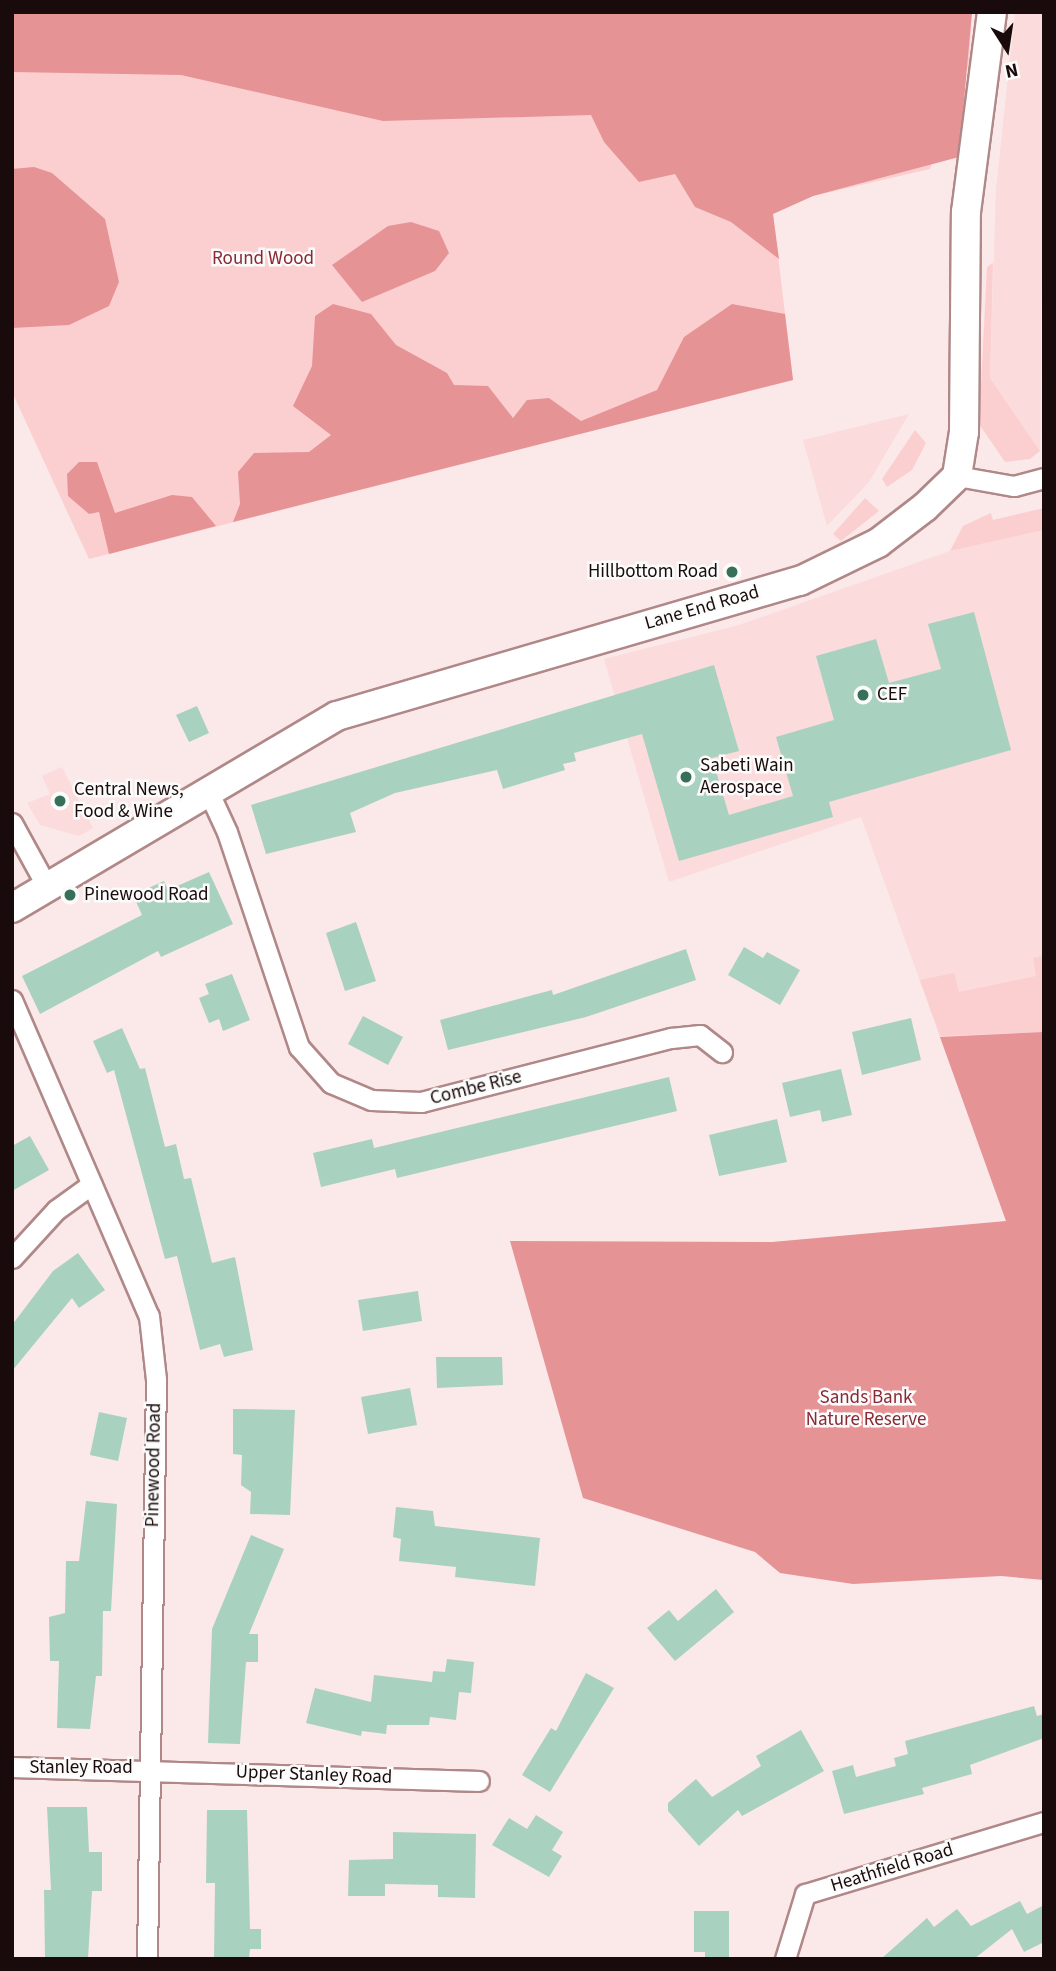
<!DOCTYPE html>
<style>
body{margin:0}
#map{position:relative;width:1056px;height:1971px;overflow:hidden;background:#fbe9e9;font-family:"Source Sans 3",sans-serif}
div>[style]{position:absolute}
.built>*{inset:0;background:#fbdbdb}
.green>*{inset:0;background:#fbcfcf}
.forest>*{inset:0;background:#e69395}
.building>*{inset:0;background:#a9d1bf}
.roads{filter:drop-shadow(2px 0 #b08888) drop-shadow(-2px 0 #b08888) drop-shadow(0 2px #b08888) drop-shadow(0 -2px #b08888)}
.street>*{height:19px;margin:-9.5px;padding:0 9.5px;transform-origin:9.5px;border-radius:9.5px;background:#fff}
.secondary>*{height:28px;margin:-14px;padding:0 14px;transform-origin:14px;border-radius:14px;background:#fff}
.dots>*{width:19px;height:19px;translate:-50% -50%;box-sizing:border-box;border:4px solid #fbfbfb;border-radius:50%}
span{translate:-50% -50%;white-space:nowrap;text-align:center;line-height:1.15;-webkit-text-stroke:5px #fbfbfb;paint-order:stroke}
.park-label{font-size:19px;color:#8a2934}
.poi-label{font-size:19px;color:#190b0b}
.right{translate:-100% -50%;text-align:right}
.left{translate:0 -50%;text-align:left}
.street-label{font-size:19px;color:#190b0b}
.frame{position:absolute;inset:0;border:14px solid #190b0b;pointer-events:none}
.north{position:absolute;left:972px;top:14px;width:70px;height:70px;-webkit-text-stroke:5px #fbfbfb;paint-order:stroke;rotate:168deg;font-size:19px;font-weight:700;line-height:28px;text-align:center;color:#190b0b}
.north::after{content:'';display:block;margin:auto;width:24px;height:32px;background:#190b0b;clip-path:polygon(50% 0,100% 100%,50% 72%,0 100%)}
</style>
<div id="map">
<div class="built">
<div style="clip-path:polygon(1015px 12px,1044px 12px,1040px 451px,990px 378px,996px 189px)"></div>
<div style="clip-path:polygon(909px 414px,869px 482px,827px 526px,803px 440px)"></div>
<div style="clip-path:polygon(1044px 530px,1044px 1214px,1006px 1221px,861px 817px,669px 882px,604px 659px,739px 625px,950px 551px)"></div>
<div style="clip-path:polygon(62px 767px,93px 828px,79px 836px,40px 825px,27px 803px,50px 794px,42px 776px)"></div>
</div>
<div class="green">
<div style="clip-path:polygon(12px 12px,972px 12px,969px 64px,930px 169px,813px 196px,773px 214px,793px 380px,89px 559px,12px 392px)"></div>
<div style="clip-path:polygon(993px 263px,990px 378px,1040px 451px,1030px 459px,1005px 462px,979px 424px,987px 267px)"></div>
<div style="clip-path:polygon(915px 430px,926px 443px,912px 470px,887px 487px,882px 479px)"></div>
<div style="clip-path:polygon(865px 498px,879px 511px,841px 541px,833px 534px)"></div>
<div style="clip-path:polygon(1044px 508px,1044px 530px,950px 551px,963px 526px,991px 513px,993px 520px)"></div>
<div style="clip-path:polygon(1044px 956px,1044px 1032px,940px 1036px,920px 980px,954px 973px,959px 992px,1036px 976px,1033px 958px)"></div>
</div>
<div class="forest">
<div style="clip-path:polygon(12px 12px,972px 12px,959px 157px,813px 196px,773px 214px,779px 259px,731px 222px,695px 207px,675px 174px,639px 182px,604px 142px,591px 115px,383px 121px,181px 75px,12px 72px)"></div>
<div style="clip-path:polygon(34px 167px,52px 173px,105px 219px,119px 282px,109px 306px,69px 325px,12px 328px,12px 169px)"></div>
<div style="clip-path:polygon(411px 222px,439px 231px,449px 253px,435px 271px,362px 302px,332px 265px,388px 226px)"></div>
<div style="clip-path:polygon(333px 304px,371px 314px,396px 345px,447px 373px,454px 385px,488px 386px,513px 418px,527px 400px,549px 398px,581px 421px,657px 390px,684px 337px,732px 304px,785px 314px,793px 380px,233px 522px,240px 504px,238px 472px,254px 453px,309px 452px,331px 435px,293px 406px,312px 366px,315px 316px)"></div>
<div style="clip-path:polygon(79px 462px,97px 462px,115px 513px,172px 495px,192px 497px,216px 526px,109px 554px,99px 512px,89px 514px,68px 496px,67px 474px)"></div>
<div style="clip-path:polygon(1044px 1032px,1044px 1580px,1001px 1576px,853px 1584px,780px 1573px,755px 1552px,583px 1498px,510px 1241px,772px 1242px,1006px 1221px,940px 1037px)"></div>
</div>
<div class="building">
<div style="clip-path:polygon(974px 612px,1011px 750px,829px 802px,833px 817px,679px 861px,642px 734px,574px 753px,576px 761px,563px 764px,565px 770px,503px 789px,497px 770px,395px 793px,350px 813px,356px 832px,266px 854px,251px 805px,714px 665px,739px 751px,712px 758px,729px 815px,793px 796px,776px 737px,834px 720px,816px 656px,876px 639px,889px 683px,941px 669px,928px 624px)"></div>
<div style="clip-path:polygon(197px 706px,209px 733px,189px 742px,176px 715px)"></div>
<div style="clip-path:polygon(209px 872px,233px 924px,161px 957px,158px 951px,40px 1014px,22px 976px,142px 915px,133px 895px,164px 881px,168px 890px)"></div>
<div style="clip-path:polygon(356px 922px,376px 981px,345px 991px,326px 933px)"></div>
<div style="clip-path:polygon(744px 947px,763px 958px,767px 952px,800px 970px,780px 1005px,728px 975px)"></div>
<div style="clip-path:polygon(686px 949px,696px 980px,586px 1017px,448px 1050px,440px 1020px,552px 990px,553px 995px)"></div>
<div style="clip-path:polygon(232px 974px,250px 1020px,223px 1031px,219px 1019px,209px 1023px,199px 998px,209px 994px,205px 984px)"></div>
<div style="clip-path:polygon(363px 1016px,403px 1037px,388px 1065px,348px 1044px)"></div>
<div style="clip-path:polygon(911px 1018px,921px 1060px,862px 1075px,852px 1032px)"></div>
<div style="clip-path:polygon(122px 1028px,140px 1069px,145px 1068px,165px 1147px,176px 1144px,184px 1179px,191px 1178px,212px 1263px,235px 1257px,253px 1350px,224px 1357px,220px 1344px,200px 1350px,177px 1256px,165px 1259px,114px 1070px,107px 1073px,93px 1041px)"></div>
<div style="clip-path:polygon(841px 1069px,852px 1115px,822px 1122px,820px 1110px,790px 1117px,782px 1083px)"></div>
<div style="clip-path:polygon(669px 1077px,677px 1111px,397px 1178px,395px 1169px,321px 1187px,313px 1153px,372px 1139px,374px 1148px)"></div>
<div style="clip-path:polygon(777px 1119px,787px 1162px,719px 1176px,709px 1135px)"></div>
<div style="clip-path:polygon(30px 1136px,49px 1170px,12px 1191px,12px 1146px)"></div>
<div style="clip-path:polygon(78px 1253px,105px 1290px,79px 1308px,72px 1298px,12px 1371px,12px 1325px,53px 1271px)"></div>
<div style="clip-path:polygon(418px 1291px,422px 1321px,363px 1331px,358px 1300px)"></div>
<div style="clip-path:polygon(436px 1357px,502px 1357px,503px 1385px,437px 1388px)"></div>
<div style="clip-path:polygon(410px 1388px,417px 1425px,368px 1434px,361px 1397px)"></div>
<div style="clip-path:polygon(233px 1409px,295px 1410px,290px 1515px,250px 1514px,251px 1492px,241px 1485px,242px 1455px,233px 1454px)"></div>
<div style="clip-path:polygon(99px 1412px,127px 1418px,118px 1461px,90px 1455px)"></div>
<div style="clip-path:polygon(86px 1501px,117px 1504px,111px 1611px,103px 1611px,102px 1676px,96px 1676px,90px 1729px,57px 1728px,59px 1661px,50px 1661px,49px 1617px,65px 1613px,66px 1561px,79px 1561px)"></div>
<div style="clip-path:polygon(396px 1507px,433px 1511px,435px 1526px,540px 1538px,535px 1586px,455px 1577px,456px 1567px,399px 1561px,401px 1539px,393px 1537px)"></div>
<div style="clip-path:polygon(251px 1535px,284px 1549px,249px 1634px,258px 1634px,258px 1662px,246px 1662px,240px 1744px,208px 1743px,212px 1629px)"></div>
<div style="clip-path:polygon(716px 1589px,734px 1612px,675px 1661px,647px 1628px,669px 1610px,678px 1621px)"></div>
<div style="clip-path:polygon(447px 1659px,474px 1662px,471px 1693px,459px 1692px,456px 1720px,430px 1717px,429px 1725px,387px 1725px,386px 1734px,362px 1731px,361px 1736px,306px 1723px,315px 1688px,371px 1702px,374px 1675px,432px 1682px,433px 1671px,445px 1672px)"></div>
<div style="clip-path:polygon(586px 1673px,614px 1688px,550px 1792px,522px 1775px,551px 1728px,556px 1731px)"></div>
<div style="clip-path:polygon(1034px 1706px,1037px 1716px,1044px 1714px,1044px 1738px,970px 1765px,972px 1774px,922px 1788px,924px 1794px,844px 1814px,832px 1771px,853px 1765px,856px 1777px,896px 1766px,894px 1758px,908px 1754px,905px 1741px)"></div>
<div style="clip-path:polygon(801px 1730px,824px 1771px,742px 1816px,738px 1810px,699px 1846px,668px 1811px,668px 1803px,696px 1779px,712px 1797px,761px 1766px,756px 1756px)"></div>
<div style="clip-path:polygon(47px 1807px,87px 1807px,89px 1852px,102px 1852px,102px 1891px,92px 1891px,88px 1959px,45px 1959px,44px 1890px,51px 1890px)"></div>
<div style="clip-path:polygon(207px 1810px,247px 1810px,250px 1929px,261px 1929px,261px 1949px,250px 1949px,249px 1959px,214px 1959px,215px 1883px,206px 1883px)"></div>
<div style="clip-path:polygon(536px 1815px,563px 1832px,552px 1850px,562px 1856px,549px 1877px,492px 1845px,509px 1818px,527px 1829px)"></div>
<div style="clip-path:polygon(393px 1832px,476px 1834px,475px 1898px,438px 1897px,438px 1885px,385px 1884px,385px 1896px,348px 1896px,349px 1860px,393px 1859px)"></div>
<div style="clip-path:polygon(1020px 1901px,1027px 1914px,1044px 1905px,1044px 1942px,1024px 1952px,1012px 1929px,974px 1959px,881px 1959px,927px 1918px,934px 1927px,957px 1909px,971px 1926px)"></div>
<div style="clip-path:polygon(694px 1911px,729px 1911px,729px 1959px,705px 1959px,705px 1952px,694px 1952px)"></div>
</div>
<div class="roads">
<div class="street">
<div style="left:957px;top:476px;width:58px;rotate:10deg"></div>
<div style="left:1014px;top:486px;width:31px;rotate:-15deg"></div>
<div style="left:209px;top:793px;width:43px;rotate:65.2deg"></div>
<div style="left:227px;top:832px;width:227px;rotate:71.5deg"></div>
<div style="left:299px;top:1047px;width:48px;rotate:48.4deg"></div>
<div style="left:331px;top:1083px;width:43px;rotate:23deg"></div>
<div style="left:371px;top:1100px;width:50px;rotate:2.3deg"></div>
<div style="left:421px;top:1102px;width:258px;rotate:-14.4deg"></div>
<div style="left:671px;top:1038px;width:29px;rotate:-6deg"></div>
<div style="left:700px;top:1035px;width:28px;rotate:38deg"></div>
<div style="left:12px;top:823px;width:73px;rotate:61.3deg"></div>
<div style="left:12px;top:1000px;width:344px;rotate:66.6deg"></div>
<div style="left:149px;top:1316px;width:63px;rotate:83.7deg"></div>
<div style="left:156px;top:1379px;width:580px;rotate:90.89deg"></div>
<div style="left:12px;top:1258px;width:65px;rotate:-47.5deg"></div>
<div style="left:56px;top:1210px;width:44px;rotate:-35.8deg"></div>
<div style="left:12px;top:1767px;width:467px;rotate:1.7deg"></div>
<div style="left:785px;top:1959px;width:68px;rotate:-72.9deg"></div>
<div style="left:805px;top:1894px;width:250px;rotate:-16.8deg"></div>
</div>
<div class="secondary">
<div style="left:12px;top:908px;width:377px;rotate:-30.6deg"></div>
<div style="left:337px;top:716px;width:482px;rotate:-16.3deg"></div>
<div style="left:800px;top:581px;width:87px;rotate:-26deg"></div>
<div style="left:878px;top:543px;width:59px;rotate:-37.5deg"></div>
<div style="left:925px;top:507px;width:45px;rotate:-44.1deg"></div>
<div style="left:957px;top:476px;width:45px;rotate:-81deg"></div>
<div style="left:964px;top:432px;width:220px;rotate:-89.5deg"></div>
<div style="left:966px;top:212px;width:202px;rotate:-82.6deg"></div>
</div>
</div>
<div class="dots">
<div style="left:732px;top:572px;background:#367059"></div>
<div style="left:863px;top:695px;background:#367059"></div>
<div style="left:686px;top:777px;background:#367059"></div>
<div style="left:60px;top:801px;background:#367059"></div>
<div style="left:70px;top:895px;background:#367059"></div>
</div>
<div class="park-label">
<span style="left:263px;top:259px">Round Wood</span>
<span style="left:866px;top:1409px">Sands Bank<br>Nature Reserve</span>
</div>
<div class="poi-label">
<span class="right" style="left:718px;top:572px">Hillbottom Road</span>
<span class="left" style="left:877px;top:695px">CEF</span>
<span class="left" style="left:700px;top:777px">Sabeti Wain<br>Aerospace</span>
<span class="left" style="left:74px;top:801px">Central News,<br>Food &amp; Wine</span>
<span class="left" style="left:84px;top:895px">Pinewood Road</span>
</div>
<div class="street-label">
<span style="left:702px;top:608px;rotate:-16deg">Lane End Road</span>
<span style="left:476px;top:1088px;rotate:-14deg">Combe Rise</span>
<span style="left:154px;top:1465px;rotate:-89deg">Pinewood Road</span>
<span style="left:81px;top:1768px">Stanley Road</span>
<span style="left:314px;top:1775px;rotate:2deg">Upper Stanley Road</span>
<span style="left:892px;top:1868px;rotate:-17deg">Heathfield Road</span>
</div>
<div class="frame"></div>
<div class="north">N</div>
</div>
